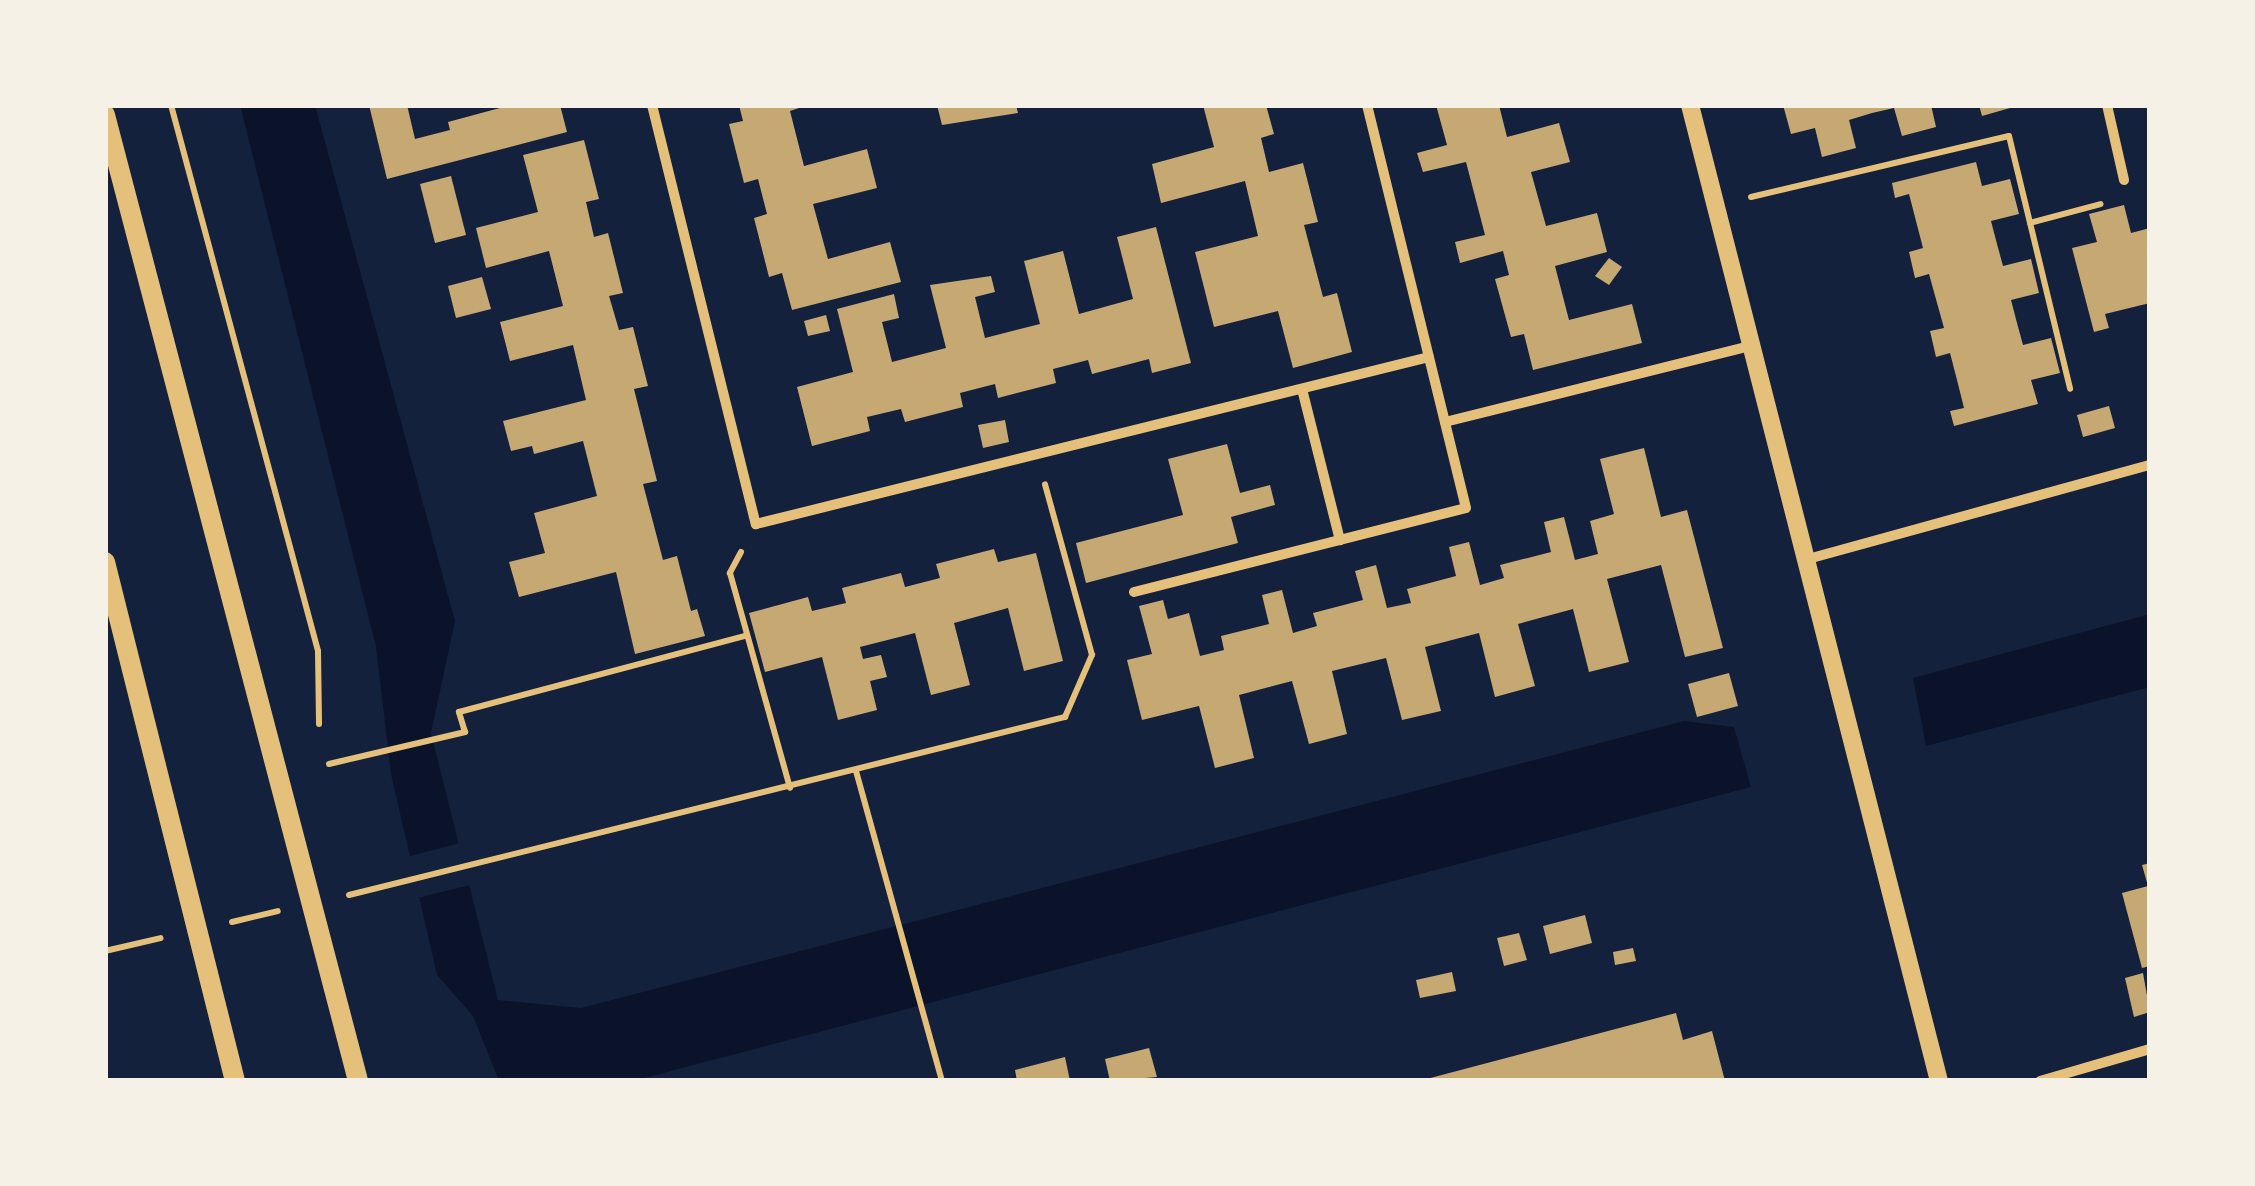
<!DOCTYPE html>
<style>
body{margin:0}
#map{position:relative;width:2255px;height:1186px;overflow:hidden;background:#14213d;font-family:Roboto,sans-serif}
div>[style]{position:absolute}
.water>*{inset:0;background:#0b132b}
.pier>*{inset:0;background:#14213d}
.building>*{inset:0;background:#c6a872}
.path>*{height:6px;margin:-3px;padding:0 3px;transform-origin:3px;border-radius:3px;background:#e5c07b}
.minor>*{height:10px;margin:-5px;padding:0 5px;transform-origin:5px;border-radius:5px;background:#e5c07b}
.tertiary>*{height:18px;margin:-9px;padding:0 9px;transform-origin:9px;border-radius:9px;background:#e5c07b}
.secondary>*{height:20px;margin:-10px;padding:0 10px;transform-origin:10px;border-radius:10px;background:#e5c07b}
span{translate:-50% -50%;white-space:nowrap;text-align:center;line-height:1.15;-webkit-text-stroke:9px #f6f1e7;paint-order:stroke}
.frame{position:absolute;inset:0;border:108px solid #f6f1e7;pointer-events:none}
</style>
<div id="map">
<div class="water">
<div style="clip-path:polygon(240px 105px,315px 105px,455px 621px,431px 733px,498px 1000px,581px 1008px,1684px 721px,1734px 727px,1751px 787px,633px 1081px,499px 1081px,473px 1016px,437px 975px,391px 774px,376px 647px)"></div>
<div style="clip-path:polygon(2150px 614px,2150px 687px,1926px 746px,1913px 678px)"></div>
</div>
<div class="pier">
<div style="clip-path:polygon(464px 842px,474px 884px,413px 899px,403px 858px)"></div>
</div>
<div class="building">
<div style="clip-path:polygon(369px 105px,407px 105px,415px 139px,450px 130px,448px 122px,511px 105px,560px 105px,567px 132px,387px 179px)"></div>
<div style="clip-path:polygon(739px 105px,808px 105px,790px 111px,804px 166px,867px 149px,877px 188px,813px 204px,828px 259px,890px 242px,901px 282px,792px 310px,782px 273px,769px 277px,754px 218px,767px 214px,758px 179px,744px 183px,729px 124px,743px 121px)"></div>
<div style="clip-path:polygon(937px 105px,1016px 105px,1018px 113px,942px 125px)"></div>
<div style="clip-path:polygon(1203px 105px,1266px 105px,1274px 134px,1261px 138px,1269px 172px,1303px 163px,1318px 222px,1304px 225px,1323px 297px,1337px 293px,1352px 352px,1293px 368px,1278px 311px,1214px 327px,1195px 252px,1258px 236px,1245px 181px,1161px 203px,1152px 164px,1214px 147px)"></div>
<div style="clip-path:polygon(1436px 105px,1499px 105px,1507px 137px,1559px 123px,1570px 162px,1531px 172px,1546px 226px,1597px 213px,1607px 252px,1555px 266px,1569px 320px,1632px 304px,1642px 343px,1533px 370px,1524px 334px,1511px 337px,1495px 279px,1509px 275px,1503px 251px,1460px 263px,1455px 242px,1485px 235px,1466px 162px,1423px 172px,1417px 153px,1447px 145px)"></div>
<div style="clip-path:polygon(1783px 105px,1931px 105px,1936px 127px,1902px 136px,1894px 108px,1872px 113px,1849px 120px,1856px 148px,1822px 157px,1815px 128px,1791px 134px)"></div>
<div style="clip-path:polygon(1979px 105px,2017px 105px,2017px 106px,1982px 116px)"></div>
<div style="clip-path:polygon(584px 140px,599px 199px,586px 202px,594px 237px,608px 233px,623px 293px,609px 296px,619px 330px,633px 327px,648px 386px,634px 389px,657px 481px,643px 484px,663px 560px,677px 556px,691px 611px,697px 609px,705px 636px,635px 654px,616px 572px,519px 597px,509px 562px,545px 553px,534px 513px,597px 496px,583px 441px,534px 454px,532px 446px,511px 451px,503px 421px,586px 400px,573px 345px,510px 361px,500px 322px,563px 306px,549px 251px,486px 268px,476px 228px,538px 212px,523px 155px)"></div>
<div style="clip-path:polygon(1976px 162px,1982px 186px,2010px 179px,2019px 214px,1991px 221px,1997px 244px,2003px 266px,2031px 259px,2039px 293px,2011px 300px,2017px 323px,2023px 345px,2051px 338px,2060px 373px,2031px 380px,2038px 404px,1954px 426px,1950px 411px,1964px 408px,1957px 380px,1950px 353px,1936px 357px,1930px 331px,1944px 328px,1929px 274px,1915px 278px,1909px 252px,1923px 248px,1909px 194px,1895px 198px,1892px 183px)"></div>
<div style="clip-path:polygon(451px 176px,466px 235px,435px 243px,420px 184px)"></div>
<div style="clip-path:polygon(2124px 205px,2131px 233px,2150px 228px,2150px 303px,2105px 314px,2109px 328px,2094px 332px,2072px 248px,2097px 242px,2089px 214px)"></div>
<div style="clip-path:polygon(1156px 227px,1191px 363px,1152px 373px,1149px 359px,1092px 374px,1088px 360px,1053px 369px,1056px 383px,998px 398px,995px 384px,960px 393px,963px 407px,905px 422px,901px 409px,867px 417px,870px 431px,812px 446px,797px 387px,853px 372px,837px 309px,894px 294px,899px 318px,882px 322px,892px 362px,946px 348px,930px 285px,991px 276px,995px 292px,975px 297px,985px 338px,1040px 324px,1024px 261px,1063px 251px,1079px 314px,1133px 299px,1117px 237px)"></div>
<div style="clip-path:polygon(1609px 258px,1622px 267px,1609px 285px,1595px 276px)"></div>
<div style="clip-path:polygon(482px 277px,491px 309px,456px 318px,448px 286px)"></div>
<div style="clip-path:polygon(826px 315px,830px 331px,808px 336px,804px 321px)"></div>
<div style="clip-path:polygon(2109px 406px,2115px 428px,2083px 437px,2077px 415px)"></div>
<div style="clip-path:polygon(1005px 420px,1009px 442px,983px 448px,978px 425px)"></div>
<div style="clip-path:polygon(1227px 444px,1240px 493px,1270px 485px,1275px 505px,1231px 517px,1238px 543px,1086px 583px,1076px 543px,1183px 515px,1168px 459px)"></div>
<div style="clip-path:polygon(1644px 448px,1661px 517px,1687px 510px,1723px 648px,1685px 657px,1661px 565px,1607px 579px,1629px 662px,1589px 672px,1573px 609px,1518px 624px,1535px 686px,1495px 697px,1479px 633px,1425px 647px,1441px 711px,1402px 720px,1386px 658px,1332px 671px,1347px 734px,1309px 744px,1292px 681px,1239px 695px,1254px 758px,1215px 768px,1199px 706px,1142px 720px,1127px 660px,1152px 654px,1139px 606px,1163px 600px,1168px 619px,1189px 613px,1200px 656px,1224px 650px,1221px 636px,1269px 624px,1262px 595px,1282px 590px,1293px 633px,1317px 626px,1313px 613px,1363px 600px,1355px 571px,1376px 565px,1387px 608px,1411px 603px,1407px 589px,1456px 576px,1449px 547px,1469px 542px,1480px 585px,1504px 578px,1500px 565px,1551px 552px,1544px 522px,1564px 517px,1575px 560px,1598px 554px,1590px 521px,1614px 514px,1600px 459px)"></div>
<div style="clip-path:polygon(994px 549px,998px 562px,1036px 553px,1063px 661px,1024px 671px,1008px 608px,954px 623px,970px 685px,931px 695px,915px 633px,860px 647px,863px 659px,881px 655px,887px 677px,870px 681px,877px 710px,838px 720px,822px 657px,765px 672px,749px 613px,808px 597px,812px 611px,846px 603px,842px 588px,901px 573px,905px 587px,940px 578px,936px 564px)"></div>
<div style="clip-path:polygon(1729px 673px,1738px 706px,1697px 717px,1688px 684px)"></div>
<div style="clip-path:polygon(2150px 863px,2150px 966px,2142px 968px,2122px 893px,2148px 886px,2142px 865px)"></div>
<div style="clip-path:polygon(1585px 915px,1592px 943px,1550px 954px,1543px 926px)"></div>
<div style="clip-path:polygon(1519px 933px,1527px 960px,1504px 966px,1497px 938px)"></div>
<div style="clip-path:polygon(1633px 948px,1636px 961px,1615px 965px,1613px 952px)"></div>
<div style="clip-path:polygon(1452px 972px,1456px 991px,1420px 998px,1416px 980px)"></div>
<div style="clip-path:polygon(2143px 973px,2150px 1012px,2134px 1017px,2125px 978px)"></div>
<div style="clip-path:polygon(1676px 1013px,1683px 1040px,1712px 1031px,1725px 1081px,1419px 1081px)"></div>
<div style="clip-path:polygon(1149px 1048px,1157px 1077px,1110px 1081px,1105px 1059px)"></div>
<div style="clip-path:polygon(1065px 1057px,1070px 1081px,1017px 1081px,1015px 1070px)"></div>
</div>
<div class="path">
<div style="left:171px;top:105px;width:565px;rotate:74.93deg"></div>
<div style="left:318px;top:651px;width:73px;rotate:89.2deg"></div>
<div style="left:1751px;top:197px;width:265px;rotate:-13.3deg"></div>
<div style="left:2009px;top:136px;width:260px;rotate:76.4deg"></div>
<div style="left:2030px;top:223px;width:73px;rotate:-15deg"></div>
<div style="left:741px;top:552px;width:24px;rotate:118deg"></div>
<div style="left:730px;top:573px;width:223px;rotate:74.4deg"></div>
<div style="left:329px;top:764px;width:140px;rotate:-13.2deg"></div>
<div style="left:465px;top:732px;width:21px;rotate:-107deg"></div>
<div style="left:459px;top:712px;width:296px;rotate:-14.9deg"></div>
<div style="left:856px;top:771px;width:322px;rotate:74.5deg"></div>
<div style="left:349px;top:895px;width:738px;rotate:-13.96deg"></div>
<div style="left:1065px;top:717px;width:68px;rotate:-66.5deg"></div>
<div style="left:1092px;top:655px;width:177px;rotate:-105.4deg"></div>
<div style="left:232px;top:922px;width:47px;rotate:-13.4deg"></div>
<div style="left:105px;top:951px;width:57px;rotate:-13.1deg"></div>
</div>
<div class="minor">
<div style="left:652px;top:105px;width:432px;rotate:76.1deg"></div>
<div style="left:756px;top:524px;width:693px;rotate:-13.94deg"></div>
<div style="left:2107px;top:105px;width:77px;rotate:77.2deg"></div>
<div style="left:1302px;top:389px;width:156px;rotate:75.9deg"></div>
<div style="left:1445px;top:422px;width:317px;rotate:-14deg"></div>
<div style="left:1808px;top:559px;width:355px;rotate:-15.4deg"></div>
<div style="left:1134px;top:592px;width:342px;rotate:-14.2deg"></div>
<div style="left:1466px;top:508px;width:415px;rotate:-103.8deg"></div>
<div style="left:2040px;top:1081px;width:115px;rotate:-16.2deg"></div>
</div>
<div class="tertiary">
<div style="left:1690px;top:105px;width:1007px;rotate:75.69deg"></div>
</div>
<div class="secondary">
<div style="left:105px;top:115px;width:999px;rotate:75.32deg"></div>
<div style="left:105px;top:562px;width:535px;rotate:75.94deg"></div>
</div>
<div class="frame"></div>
</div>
